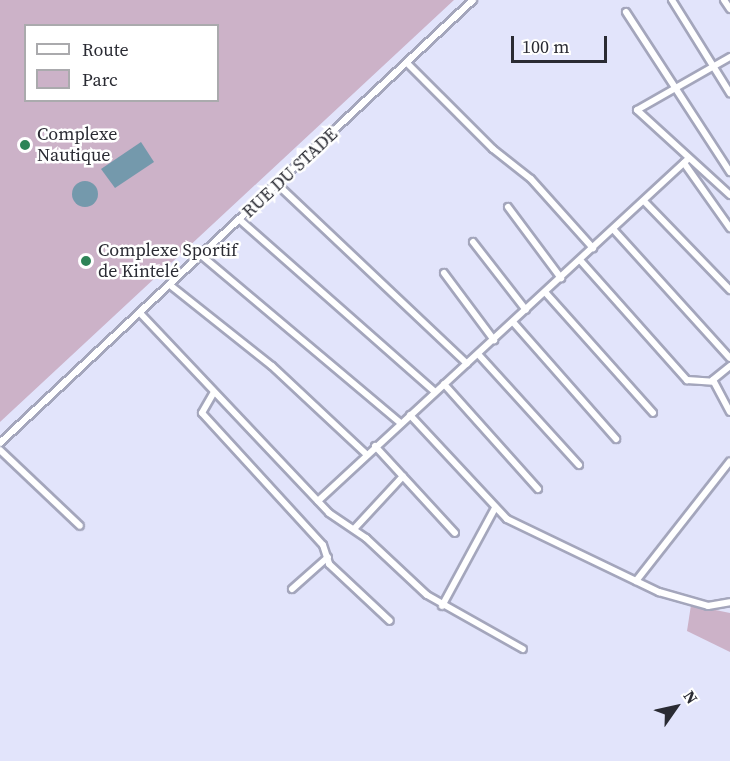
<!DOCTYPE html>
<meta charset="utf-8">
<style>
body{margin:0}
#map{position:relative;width:730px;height:761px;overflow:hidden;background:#e2e4fb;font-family:"Source Serif 4",serif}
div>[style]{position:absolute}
.green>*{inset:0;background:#ccb2c8}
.water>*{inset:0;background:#7499ac}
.round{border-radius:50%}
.roads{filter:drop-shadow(2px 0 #a4a6bc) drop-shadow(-2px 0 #a4a6bc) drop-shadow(0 2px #a4a6bc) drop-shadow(0 -2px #a4a6bc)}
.minor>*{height:6px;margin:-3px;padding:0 3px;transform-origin:3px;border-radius:3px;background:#fff}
.dots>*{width:16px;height:16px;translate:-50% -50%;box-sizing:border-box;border:3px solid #fff;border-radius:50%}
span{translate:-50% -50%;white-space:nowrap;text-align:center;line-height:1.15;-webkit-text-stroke:5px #fff;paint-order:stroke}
.poi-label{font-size:18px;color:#2a2b33}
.left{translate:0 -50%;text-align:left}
.street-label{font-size:18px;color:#2a2b33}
.legend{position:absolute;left:24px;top:24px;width:195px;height:78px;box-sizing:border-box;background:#fff;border:2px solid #aaaaad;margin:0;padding:8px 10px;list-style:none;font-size:18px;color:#2a2b33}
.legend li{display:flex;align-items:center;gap:12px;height:30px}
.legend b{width:30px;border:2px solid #aaaaad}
.north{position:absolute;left:646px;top:677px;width:60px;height:60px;-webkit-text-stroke:4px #fff;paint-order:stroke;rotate:56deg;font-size:16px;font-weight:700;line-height:24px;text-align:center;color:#2a2b33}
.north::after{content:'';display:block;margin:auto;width:21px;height:27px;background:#2a2b33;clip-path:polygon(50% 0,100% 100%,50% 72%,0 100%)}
.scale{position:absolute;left:511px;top:36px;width:96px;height:27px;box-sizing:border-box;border:3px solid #2a2b33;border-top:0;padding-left:8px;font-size:18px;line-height:21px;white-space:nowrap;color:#2a2b33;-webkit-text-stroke:4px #fff;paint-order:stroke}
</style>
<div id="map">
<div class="green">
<div style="clip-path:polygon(evenodd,0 0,454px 0,0 422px,0 0,26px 26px,218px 26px,218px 100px,26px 100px,26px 26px)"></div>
<div style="clip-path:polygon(691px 605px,730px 613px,730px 652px,687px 631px)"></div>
</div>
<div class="water">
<div style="clip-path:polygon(141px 142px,154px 162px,115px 188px,101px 169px)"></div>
<div class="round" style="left:72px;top:181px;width:26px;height:26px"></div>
</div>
<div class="roads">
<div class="minor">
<div style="left:672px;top:0;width:110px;rotate:58.1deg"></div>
<div style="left:724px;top:0;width:11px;rotate:56deg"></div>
<div style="left:626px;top:12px;width:191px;rotate:57deg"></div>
<div style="left:730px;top:57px;width:107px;rotate:150.3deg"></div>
<div style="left:637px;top:110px;width:126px;rotate:42.4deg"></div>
<div style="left:408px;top:64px;width:120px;rotate:45deg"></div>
<div style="left:493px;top:149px;width:48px;rotate:38.3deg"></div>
<div style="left:531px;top:179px;width:93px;rotate:48.1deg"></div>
<div style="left:684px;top:163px;width:80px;rotate:54.7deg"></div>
<div style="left:278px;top:185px;width:260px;rotate:43.4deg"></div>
<div style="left:644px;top:201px;width:124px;rotate:46deg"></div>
<div style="left:508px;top:207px;width:89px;rotate:53.3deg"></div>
<div style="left:240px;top:220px;width:260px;rotate:41.4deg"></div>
<div style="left:613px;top:229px;width:174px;rotate:47.8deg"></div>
<div style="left:473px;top:242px;width:86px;rotate:52.1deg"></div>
<div style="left:202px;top:256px;width:259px;rotate:40.1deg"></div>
<div style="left:580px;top:260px;width:161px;rotate:48.3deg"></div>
<div style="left:687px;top:380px;width:26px;rotate:4deg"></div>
<div style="left:444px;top:273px;width:84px;rotate:53.3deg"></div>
<div style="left:170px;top:285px;width:130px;rotate:38.5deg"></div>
<div style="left:272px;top:366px;width:129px;rotate:43.1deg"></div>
<div style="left:545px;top:292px;width:162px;rotate:48.2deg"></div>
<div style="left:140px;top:313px;width:275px;rotate:46.6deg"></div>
<div style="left:329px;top:513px;width:45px;rotate:34deg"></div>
<div style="left:366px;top:538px;width:83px;rotate:43.1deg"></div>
<div style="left:427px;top:595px;width:110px;rotate:29.4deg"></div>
<div style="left:513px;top:322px;width:156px;rotate:48.6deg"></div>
<div style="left:478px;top:354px;width:150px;rotate:47.7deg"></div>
<div style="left:730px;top:366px;width:22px;rotate:141deg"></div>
<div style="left:713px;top:380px;width:36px;rotate:62deg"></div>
<div style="left:444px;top:384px;width:141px;rotate:48.2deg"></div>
<div style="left:214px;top:392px;width:24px;rotate:120deg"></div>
<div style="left:202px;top:413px;width:179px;rotate:47.5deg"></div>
<div style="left:323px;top:545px;width:20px;rotate:72deg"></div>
<div style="left:329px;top:564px;width:83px;rotate:43.1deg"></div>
<div style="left:410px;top:415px;width:142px;rotate:47deg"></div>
<div style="left:507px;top:519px;width:169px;rotate:25.7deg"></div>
<div style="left:659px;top:592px;width:51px;rotate:15.9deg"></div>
<div style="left:708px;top:606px;width:22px;rotate:-10deg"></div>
<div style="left:0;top:443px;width:648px;rotate:-43.12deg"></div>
<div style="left:375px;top:446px;width:118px;rotate:47.4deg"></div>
<div style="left:0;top:450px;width:110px;rotate:43.5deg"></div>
<div style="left:318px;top:501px;width:504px;rotate:-42.75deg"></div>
<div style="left:354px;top:529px;width:72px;rotate:-47.2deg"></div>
<div style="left:636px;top:581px;width:152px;rotate:-51.9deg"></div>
<div style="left:292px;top:589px;width:48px;rotate:-41.6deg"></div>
<div style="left:442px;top:606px;width:111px;rotate:-61.6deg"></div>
</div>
</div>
<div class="dots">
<div style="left:25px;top:145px;background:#2d8357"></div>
<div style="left:86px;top:261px;background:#2d8357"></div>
</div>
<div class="poi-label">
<span class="left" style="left:37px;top:145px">Complexe<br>Nautique</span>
<span class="left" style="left:98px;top:261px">Complexe Sportif<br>de Kintelé</span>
</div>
<div class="street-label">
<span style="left:290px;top:173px;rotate:-43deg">RUE DU STADE</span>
</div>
<ul class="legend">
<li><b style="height:8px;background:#fff"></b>Route</li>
<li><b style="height:16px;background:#ccb2c8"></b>Parc</li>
</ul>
<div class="north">N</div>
<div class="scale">100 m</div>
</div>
